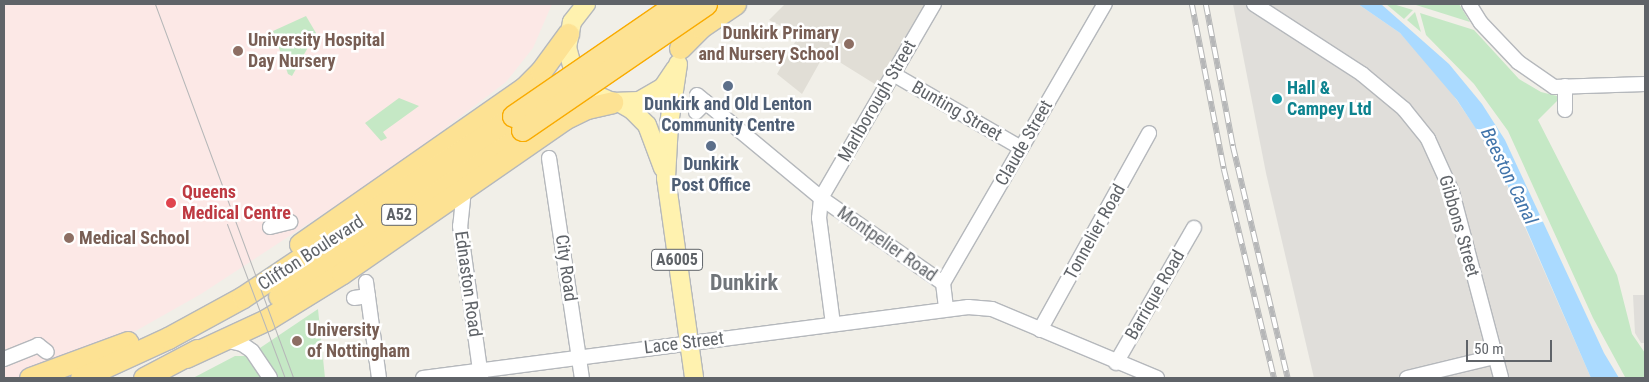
<!DOCTYPE html>
<style>
body{margin:0}
#map{position:relative;width:1649px;height:382px;overflow:hidden;background:#f1efe8;font-family:"Roboto Condensed",sans-serif}
div>[style]{position:absolute}
.industrial>*{inset:0;background:#e0deda}
.education>*{inset:0;background:#e1ded6}
.medical>*{inset:0;background:#fce8e6}
.green>*{inset:0;background:#c5e8c5}
.water>*{inset:0;background:#aadaff}
.roads{filter:drop-shadow(1px 0 #b5b8bc) drop-shadow(-1px 0 #b5b8bc) drop-shadow(0 1px #b5b8bc) drop-shadow(0 -1px #b5b8bc)}
.minor>*{height:14px;margin:-7px;padding:0 7px;transform-origin:7px;border-radius:7px;background:#fff}
.major>*{height:18px;margin:-9px;padding:0 9px;transform-origin:9px;border-radius:9px;background:#fff2af}
.highway>*{height:21px;margin:-10.5px;padding:0 10.5px;transform-origin:10.5px;border-radius:10.5px;background:#fde293}
.tram>*{height:1px;margin:-0.5px;padding:0 0.5px;transform-origin:0.5px;border-radius:0.5px;background:#b6b7b8}
.rail>*{height:5.5px;margin-top:-2.75px;transform-origin:0;background:repeating-linear-gradient(90deg,#fff 0 11px,#b6b7b8 0 22px);box-sizing:border-box;border-block:1px solid #b6b7b8}
.bridges{filter:drop-shadow(1px 0 #f9ab00) drop-shadow(-1px 0 #f9ab00) drop-shadow(0 1px #f9ab00) drop-shadow(0 -1px #f9ab00)}
.highway-bridge>*{height:21px;margin:-10.5px;padding:0 10.5px;transform-origin:10.5px;border-radius:10.5px;background:#fde293}
.dots>*{width:14px;height:14px;translate:-50% -50%;box-sizing:border-box;border:2px solid #fff;border-radius:50%}
span{translate:-50% -50%;white-space:nowrap;text-align:center;line-height:1.15;-webkit-text-stroke:5px #fff;paint-order:stroke}
.shield-label span{padding:1px 4px;background:#fff;border:1px solid;border-radius:4px;-webkit-text-stroke-width:0}
.shield-label{font-size:16px;color:#5f6368;font-weight:700}
.education-label{font-size:18px;color:#785e54;font-weight:700}
.right{translate:-100% -50%;text-align:right}
.left{translate:0 -50%;text-align:left}
.culture-label{font-size:18px;color:#0d838f;font-weight:700}
.street-label{font-size:18px;color:#5f6368}
.service-label{font-size:18px;color:#4e5e75;font-weight:700}
.health-label{font-size:18px;color:#be3a42;font-weight:700}
.water-label{font-size:19px;color:#4174aa;font-style:italic}
.district-label{font-size:22px;color:#70757a;font-weight:700}
.frame{position:absolute;inset:0;border:5px solid #5f6368;pointer-events:none}
.scale{position:absolute;left:1466px;top:340px;width:86px;height:22px;box-sizing:border-box;border:2px solid #5f6368;border-top:0;padding-left:6px;font-size:15px;line-height:18px;white-space:nowrap;color:#5f6368;-webkit-text-stroke:4px #fff;paint-order:stroke}
</style>
<div id="map">
<div class="industrial">
<div style="clip-path:polygon(1233px 4px,1358px 4px,1400px 33px,1445px 83px,1492px 152px,1591px 378px,1314px 378px,1266px 173px)"></div>
<div style="clip-path:polygon(1633px 295px,1645px 295px,1645px 343px,1641px 343px,1635px 333px)"></div>
</div>
<div class="education">
<div style="clip-path:polygon(785px 4px,928px 4px,878px 86px,825px 53px,802px 94px,777px 74px,799px 35px,769px 20px)"></div>
</div>
<div class="medical">
<div style="clip-path:polygon(4px 4px,552px 4px,533px 48px,506px 82px,390px 170px,201px 294px,102px 350px,19px 378px,4px 378px)"></div>
</div>
<div class="green">
<div style="clip-path:polygon(1386px 4px,1393px 4px,1413px 10px,1404px 19px)"></div>
<div style="clip-path:polygon(1411px 4px,1459px 4px,1470px 22px,1416px 5px)"></div>
<div style="clip-path:polygon(1415px 12px,1421px 32px,1407px 20px)"></div>
<div style="clip-path:polygon(1420px 13px,1474px 30px,1519px 79px,1541px 92px,1561px 97px,1538px 120px,1617px 275px,1632px 334px,1645px 353px,1645px 378px,1625px 377px,1593px 318px,1508px 131px,1474px 84px,1426px 35px)"></div>
<div style="clip-path:polygon(306px 16px,316px 33px,292px 76px,288px 74px,273px 31px)"></div>
<div style="clip-path:polygon(399px 98px,419px 106px,383px 132px,387px 138px,381px 141px,365px 123px)"></div>
<div style="clip-path:polygon(318px 309px,325px 378px,193px 378px,235px 356px,248px 356px)"></div>
</div>
<div class="water">
<div style="clip-path:polygon(1358px 4px,1381px 4px,1449px 64px,1482px 104px,1505px 140px,1604px 353px,1619px 378px,1591px 378px,1497px 161px,1457px 100px,1400px 33px)"></div>
</div>
<div class="roads">
<div class="minor">
<div style="left:1254px;top:4px;width:129px;rotate:32.9deg"></div>
<div style="left:1362px;top:74px;width:55px;rotate:39.8deg"></div>
<div style="left:1404px;top:109px;width:38px;rotate:51deg"></div>
<div style="left:1428px;top:139px;width:58px;rotate:65.6deg"></div>
<div style="left:1452px;top:192px;width:192px;rotate:75.2deg"></div>
<div style="left:1469px;top:4px;width:22px;rotate:58deg"></div>
<div style="left:1481px;top:23px;width:54px;rotate:46.5deg"></div>
<div style="left:1518px;top:62px;width:44px;rotate:34.8deg"></div>
<div style="left:1554px;top:87px;width:91px;rotate:-1.9deg"></div>
<div style="left:893px;top:74px;width:148px;rotate:30deg"></div>
<div style="left:1565px;top:86px;width:24px;rotate:90deg"></div>
<div style="left:697px;top:95px;width:161px;rotate:39.7deg"></div>
<div style="left:821px;top:198px;width:149px;rotate:34.9deg"></div>
<div style="left:943px;top:283px;width:26px;rotate:83deg"></div>
<div style="left:696px;top:112px;width:14px;rotate:-45deg"></div>
<div style="left:549px;top:158px;width:222px;rotate:81.5deg"></div>
<div style="left:464px;top:190px;width:36px;rotate:96deg"></div>
<div style="left:460px;top:226px;width:153px;rotate:82.1deg"></div>
<div style="left:270px;top:227px;width:21px;rotate:-14deg"></div>
<div style="left:366px;top:282px;width:97px;rotate:82.3deg"></div>
<div style="left:943px;top:283px;width:323px;rotate:-59.9deg"></div>
<div style="left:354px;top:298px;width:14px;rotate:-8deg"></div>
<div style="left:833px;top:324px;width:107px;rotate:-97.5deg"></div>
<div style="left:819px;top:218px;width:20px;rotate:-84deg"></div>
<div style="left:821px;top:198px;width:225px;rotate:-59.8deg"></div>
<div style="left:1040px;top:330px;width:225px;rotate:-61deg"></div>
<div style="left:224px;top:340px;width:18px;rotate:13deg"></div>
<div style="left:242px;top:344px;width:12px;rotate:35deg"></div>
<div style="left:252px;top:351px;width:32px;rotate:56deg"></div>
<div style="left:4px;top:359px;width:37px;rotate:-22deg"></div>
<div style="left:38px;top:345px;width:11px;rotate:38deg"></div>
<div style="left:1116px;top:363px;width:156px;rotate:-60deg"></div>
<div style="left:423px;top:378px;width:550px;rotate:-7.42deg"></div>
<div style="left:968px;top:307px;width:24px;rotate:5deg"></div>
<div style="left:992px;top:309px;width:179px;rotate:22.7deg"></div>
<div style="left:1407px;top:378px;width:89px;rotate:-13.6deg"></div>
</div>
<div class="major">
<div style="left:586px;top:4px;width:23px;rotate:128deg"></div>
<div style="left:572px;top:22px;width:25px;rotate:101deg"></div>
<div style="left:567px;top:47px;width:27px;rotate:75deg"></div>
<div style="left:574px;top:73px;width:27px;rotate:48deg"></div>
<div style="left:592px;top:93px;width:22px;rotate:24deg"></div>
<div style="left:612px;top:102px;width:27px;rotate:-2deg"></div>
<div style="left:639px;top:101px;width:28px;rotate:-30deg"></div>
<div style="left:663px;top:87px;width:22px;rotate:-56deg"></div>
<div style="left:678px;top:64px;width:61px;rotate:98.5deg"></div>
<div style="left:669px;top:124px;width:54px;rotate:93.2deg"></div>
<div style="left:666px;top:178px;width:202px;rotate:82deg"></div>
<div style="left:620px;top:103px;width:14px;rotate:30deg"></div>
<div style="left:632px;top:110px;width:21px;rotate:45deg"></div>
<div style="left:647px;top:125px;width:46px;rotate:69.6deg"></div>
</div>
<div class="highway">
<div style="left:680px;top:48px;width:30px;rotate:-45deg"></div>
<div style="left:701px;top:27px;width:41px;rotate:-34.1deg"></div>
<div style="left:300px;top:244px;width:273px;rotate:-34.9deg"></div>
<div style="left:524px;top:88px;width:24px;rotate:-45deg"></div>
<div style="left:541px;top:71px;width:46px;rotate:-53.9deg"></div>
<div style="left:279px;top:296px;width:294px;rotate:-34.3deg"></div>
<div style="left:186px;top:357px;width:88px;rotate:-24.8deg"></div>
<div style="left:266px;top:320px;width:89px;rotate:-31.7deg"></div>
<div style="left:342px;top:273px;width:270px;rotate:-34.7deg"></div>
<div style="left:564px;top:119px;width:25px;rotate:-26deg"></div>
<div style="left:587px;top:108px;width:26px;rotate:-13deg"></div>
<div style="left:30px;top:378px;width:104px;rotate:-20.2deg"></div>
<div style="left:81px;top:378px;width:96px;rotate:-24.7deg"></div>
<div style="left:168px;top:338px;width:85px;rotate:-28.7deg"></div>
<div style="left:243px;top:297px;width:325px;rotate:-33.8deg"></div>
<div style="left:144px;top:378px;width:60px;rotate:-27.8deg"></div>
</div>
</div>
<div class="tram">
<div style="left:155px;top:4px;width:399px;rotate:69.7deg"></div>
<div style="left:227px;top:224px;width:165px;rotate:69.4deg"></div>
</div>
<div class="rail">
<div style="left:1192px;top:4px;width:168px;rotate:79deg"></div>
<div style="left:1224px;top:169px;width:215px;rotate:76.5deg"></div>
<div style="left:1206px;top:4px;width:145px;rotate:79.2deg"></div>
<div style="left:1233px;top:146px;width:238px;rotate:76.7deg"></div>
</div>
<div class="bridges">
<div class="highway-bridge">
<div style="left:513px;top:116px;width:198px;rotate:-34.5deg"></div>
<div style="left:522px;top:130px;width:223px;rotate:-34.4deg"></div>
</div>
</div>
<div class="dots">
<div style="left:849px;top:44px;background:#8d6e63"></div>
<div style="left:238px;top:51px;background:#8d6e63"></div>
<div style="left:728px;top:86px;background:#5c6f8a"></div>
<div style="left:1277px;top:99px;background:#0f9aa8"></div>
<div style="left:711px;top:146px;background:#5c6f8a"></div>
<div style="left:171px;top:203px;background:#e0444e"></div>
<div style="left:69px;top:238px;background:#8d6e63"></div>
<div style="left:297px;top:341px;background:#8d6e63"></div>
</div>
<div class="shield-label">
<span style="left:399px;top:215px">A52</span>
<span style="left:677px;top:260px">A6005</span>
</div>
<div class="education-label">
<span class="right" style="left:839px;top:44px">Dunkirk Primary<br>and Nursery School</span>
<span class="left" style="left:248px;top:51px">University Hospital<br>Day Nursery</span>
<span class="left" style="left:79px;top:238px">Medical School</span>
<span class="left" style="left:307px;top:341px">University<br>of Nottingham</span>
</div>
<div class="culture-label">
<span class="left" style="left:1287px;top:99px">Hall &amp;<br>Campey Ltd</span>
</div>
<div class="street-label">
<span style="left:877px;top:101px;rotate:-60deg">Marlborough Street</span>
<span style="left:957px;top:111px;rotate:30deg">Bunting Street</span>
<span style="left:1024px;top:143px;rotate:-60deg">Claude Street</span>
<span style="left:1459px;top:226px;rotate:74deg">Gibbons Street</span>
<span style="left:1095px;top:232px;rotate:-61deg">Tonnelier Road</span>
<span style="left:887px;top:244px;rotate:35deg">Montpelier Road</span>
<span style="left:311px;top:253px;rotate:-33deg">Clifton Boulevard</span>
<span style="left:566px;top:268px;rotate:82deg">City Road</span>
<span style="left:468px;top:284px;rotate:82deg">Ednaston Road</span>
<span style="left:1155px;top:295px;rotate:-60deg">Barrique Road</span>
<span style="left:684px;top:343px;rotate:-7deg">Lace Street</span>
</div>
<div class="service-label">
<span style="left:728px;top:115px">Dunkirk and Old Lenton<br>Community Centre</span>
<span style="left:711px;top:175px">Dunkirk<br>Post Office</span>
</div>
<div class="health-label">
<span class="left" style="left:182px;top:203px">Queens<br>Medical Centre</span>
</div>
<div class="water-label">
<span style="left:1509px;top:176px;rotate:64deg">Beeston Canal</span>
</div>
<div class="district-label">
<span style="left:744px;top:283px">Dunkirk</span>
</div>
<div class="frame"></div>
<div class="scale">50 m</div>
</div>
